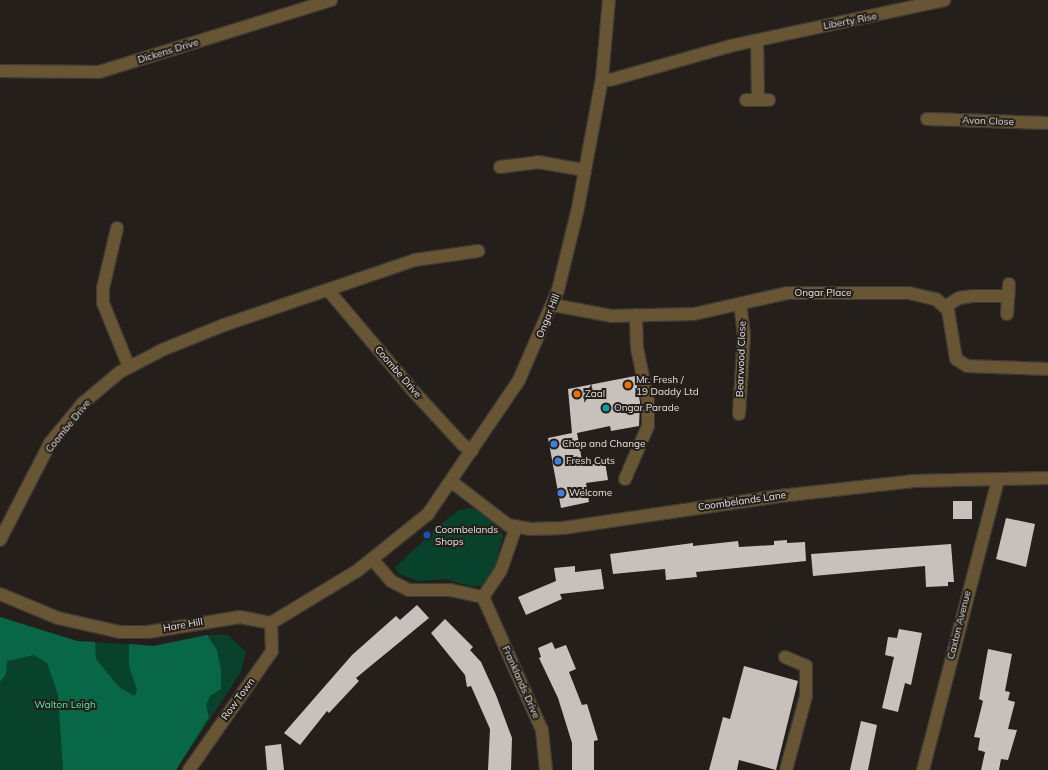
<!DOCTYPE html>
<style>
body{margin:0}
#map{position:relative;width:1048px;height:770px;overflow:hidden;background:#241f1a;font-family:Mulish,sans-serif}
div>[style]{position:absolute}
.green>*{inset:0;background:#08422d}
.forest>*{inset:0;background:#076746}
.building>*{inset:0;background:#c8c1bb}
.roads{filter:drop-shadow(1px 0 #3f3a35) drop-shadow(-1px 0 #3f3a35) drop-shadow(0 1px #3f3a35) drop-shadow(0 -1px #3f3a35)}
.minor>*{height:12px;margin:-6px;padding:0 6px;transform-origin:6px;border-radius:6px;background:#675533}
.dots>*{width:11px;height:11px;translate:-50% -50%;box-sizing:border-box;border:2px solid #241f1a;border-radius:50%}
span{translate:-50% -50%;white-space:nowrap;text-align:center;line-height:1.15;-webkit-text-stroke:4px #241f1a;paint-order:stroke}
.street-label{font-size:10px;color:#e4e1de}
.poi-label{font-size:10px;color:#e4e1de}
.left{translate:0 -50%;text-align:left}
.park-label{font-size:10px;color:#58e8ac}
</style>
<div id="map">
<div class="green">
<div style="clip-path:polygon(473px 508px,493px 521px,503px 535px,495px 568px,482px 586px,469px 586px,446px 579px,418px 581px,399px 574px,395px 567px,445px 521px,459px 510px)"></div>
<div style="clip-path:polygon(0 617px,77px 641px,154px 646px,207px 635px,228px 635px,246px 652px,241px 672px,176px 770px,0 770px)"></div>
</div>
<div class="forest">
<div style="clip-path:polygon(0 617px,77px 641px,95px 642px,96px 659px,119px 687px,135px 696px,137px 690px,129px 666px,129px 644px,154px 646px,207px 635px,217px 650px,221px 670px,221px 689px,210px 696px,206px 705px,209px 717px,176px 770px,63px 770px,58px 695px,47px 663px,34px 655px,7px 661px,6px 674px,0 682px)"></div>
</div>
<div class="building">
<div style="clip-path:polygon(635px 376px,640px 402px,639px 426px,611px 431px,610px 426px,577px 433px,583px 466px,605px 462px,608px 480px,586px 483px,589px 502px,561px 508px,548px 438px,572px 433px,568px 389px)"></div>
<div style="clip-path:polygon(953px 501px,972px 501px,972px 519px,953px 519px)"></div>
<div style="clip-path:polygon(1006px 518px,1035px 524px,1026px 567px,996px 559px)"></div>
<div style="clip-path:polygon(787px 540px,787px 543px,805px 542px,806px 561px,696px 572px,697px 577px,666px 580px,665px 569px,613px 574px,610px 554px,693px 543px,693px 546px,738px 541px,739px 547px,774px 545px,774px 541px)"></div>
<div style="clip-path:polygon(951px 544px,954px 582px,948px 582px,948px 586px,926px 587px,925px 566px,813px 576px,811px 554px)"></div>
<div style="clip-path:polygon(575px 566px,575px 572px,601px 569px,604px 589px,560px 594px,562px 599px,526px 615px,518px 597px,556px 581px,554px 568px)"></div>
<div style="clip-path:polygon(417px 605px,429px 618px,356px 678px,359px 681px,329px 713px,327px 711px,300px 745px,284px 733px,352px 655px,396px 616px,400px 620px)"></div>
<div style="clip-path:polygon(445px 619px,473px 647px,470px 650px,481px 662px,496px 695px,512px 738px,511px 770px,488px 770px,490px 729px,471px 686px,467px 687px,465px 675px,431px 633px)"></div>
<div style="clip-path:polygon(899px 629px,922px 633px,911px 685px,905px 683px,898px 712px,882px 708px,894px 657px,885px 655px,888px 637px,897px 638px)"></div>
<div style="clip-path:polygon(552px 642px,555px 649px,566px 645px,576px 669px,569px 672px,582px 705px,587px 704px,598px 740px,594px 741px,594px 770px,572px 770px,572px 743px,558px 698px,539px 658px,541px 657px,538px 648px)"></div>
<div style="clip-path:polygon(988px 649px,1012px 654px,1005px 691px,1010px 692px,1008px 700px,1015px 702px,1008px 729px,1017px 730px,1008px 760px,1001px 759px,999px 770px,981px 770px,985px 752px,978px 750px,980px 738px,974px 737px,983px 701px,979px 699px)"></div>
<div style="clip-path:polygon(744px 666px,798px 681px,776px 770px,739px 760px,737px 770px,709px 770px,723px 717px,730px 719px)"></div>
<div style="clip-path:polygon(861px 721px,877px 725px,868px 770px,850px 770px)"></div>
<div style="clip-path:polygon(281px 744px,284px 770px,267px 770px,265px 746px)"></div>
</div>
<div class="roads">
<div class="minor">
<div style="left:757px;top:40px;width:60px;rotate:89deg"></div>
<div style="left:0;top:71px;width:99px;rotate:0.6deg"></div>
<div style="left:99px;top:72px;width:243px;rotate:-17.2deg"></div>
<div style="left:602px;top:78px;width:8px;rotate:14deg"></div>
<div style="left:610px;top:80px;width:125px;rotate:-15.8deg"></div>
<div style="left:730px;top:46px;width:219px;rotate:-12.1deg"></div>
<div style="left:746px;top:100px;width:23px"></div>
<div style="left:927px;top:119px;width:121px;rotate:1.9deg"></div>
<div style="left:500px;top:167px;width:38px;rotate:-7deg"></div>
<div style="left:538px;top:162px;width:47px;rotate:9.9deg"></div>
<div style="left:117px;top:228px;width:62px;rotate:103.1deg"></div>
<div style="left:103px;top:288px;width:15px;rotate:90deg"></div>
<div style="left:103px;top:303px;width:69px;rotate:67.9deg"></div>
<div style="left:328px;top:290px;width:136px;rotate:49.8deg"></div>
<div style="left:416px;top:394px;width:68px;rotate:47.4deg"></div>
<div style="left:462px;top:444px;width:12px;rotate:35deg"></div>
<div style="left:553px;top:305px;width:59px;rotate:10.7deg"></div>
<div style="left:611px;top:316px;width:83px;rotate:-1.4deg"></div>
<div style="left:694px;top:314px;width:95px;rotate:-12.7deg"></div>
<div style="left:787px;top:293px;width:122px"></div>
<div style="left:909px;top:293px;width:28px;rotate:13deg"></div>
<div style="left:936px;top:299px;width:16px;rotate:43deg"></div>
<div style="left:948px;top:310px;width:50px;rotate:80.7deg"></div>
<div style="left:956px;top:359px;width:13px;rotate:32deg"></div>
<div style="left:967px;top:366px;width:81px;rotate:2.1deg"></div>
<div style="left:945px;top:307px;width:17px;rotate:-33deg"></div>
<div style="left:959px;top:298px;width:15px;rotate:-8deg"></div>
<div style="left:974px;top:296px;width:34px"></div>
<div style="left:1007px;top:314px;width:30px;rotate:-86deg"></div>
<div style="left:739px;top:414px;width:79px;rotate:-86.4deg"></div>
<div style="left:744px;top:335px;width:31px;rotate:-97deg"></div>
<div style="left:625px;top:479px;width:58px;rotate:-66.5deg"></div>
<div style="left:648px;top:426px;width:25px;rotate:-90deg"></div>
<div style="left:648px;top:401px;width:54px;rotate:-101.7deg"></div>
<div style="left:637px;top:348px;width:33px;rotate:-92deg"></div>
<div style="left:452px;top:482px;width:71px;rotate:37.5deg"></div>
<div style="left:508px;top:525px;width:23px;rotate:10deg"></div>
<div style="left:531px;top:529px;width:32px;rotate:-2deg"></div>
<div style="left:563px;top:528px;width:219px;rotate:-8.4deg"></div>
<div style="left:780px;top:496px;width:135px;rotate:-6.4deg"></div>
<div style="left:914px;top:481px;width:134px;rotate:-1.3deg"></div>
<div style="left:0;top:540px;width:109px;rotate:-62.7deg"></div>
<div style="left:50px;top:443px;width:52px;rotate:-50.5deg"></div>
<div style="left:83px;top:403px;width:48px;rotate:-40deg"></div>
<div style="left:120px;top:372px;width:47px;rotate:-27.6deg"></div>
<div style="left:162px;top:350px;width:67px;rotate:-22deg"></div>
<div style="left:224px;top:325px;width:202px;rotate:-18.8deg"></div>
<div style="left:415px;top:260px;width:64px;rotate:-8.1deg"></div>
<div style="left:372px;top:559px;width:29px;rotate:49deg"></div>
<div style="left:391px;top:581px;width:20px;rotate:27deg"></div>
<div style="left:409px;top:590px;width:41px"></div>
<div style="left:450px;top:590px;width:34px;rotate:12deg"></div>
<div style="left:0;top:594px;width:63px;rotate:22.5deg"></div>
<div style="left:58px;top:618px;width:64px;rotate:12.7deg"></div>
<div style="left:120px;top:632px;width:28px"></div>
<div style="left:148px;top:632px;width:93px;rotate:-9.3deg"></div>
<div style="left:240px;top:617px;width:32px;rotate:11deg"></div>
<div style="left:271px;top:623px;width:100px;rotate:-31.2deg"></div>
<div style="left:357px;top:571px;width:91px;rotate:-38.8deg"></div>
<div style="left:428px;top:514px;width:162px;rotate:-55.8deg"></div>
<div style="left:519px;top:380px;width:98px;rotate:-66.6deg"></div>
<div style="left:558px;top:290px;width:84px;rotate:-76.3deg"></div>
<div style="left:578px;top:208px;width:132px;rotate:-79.5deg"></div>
<div style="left:602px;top:78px;width:78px;rotate:-84.9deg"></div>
<div style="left:483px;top:597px;width:145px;rotate:66.1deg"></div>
<div style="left:542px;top:730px;width:40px;rotate:84.3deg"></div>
<div style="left:483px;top:597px;width:32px;rotate:-56deg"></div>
<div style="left:501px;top:570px;width:46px;rotate:-70.8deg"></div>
<div style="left:785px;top:657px;width:23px;rotate:23deg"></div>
<div style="left:806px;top:666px;width:30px;rotate:90deg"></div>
<div style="left:806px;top:696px;width:77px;rotate:105.1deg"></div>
<div style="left:189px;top:770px;width:145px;rotate:-55.1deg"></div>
<div style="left:272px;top:651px;width:28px;rotate:-92deg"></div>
<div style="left:923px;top:770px;width:299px;rotate:-75.5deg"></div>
</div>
</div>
<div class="dots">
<div style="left:628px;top:385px;background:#e8710a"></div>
<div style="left:577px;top:394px;background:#e8710a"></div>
<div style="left:606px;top:408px;background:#0f9aa8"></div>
<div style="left:554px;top:444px;background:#3f7fe0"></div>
<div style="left:558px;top:461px;background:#3f7fe0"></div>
<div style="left:561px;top:493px;background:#3f7fe0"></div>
<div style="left:427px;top:535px;background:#1a4fb4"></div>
</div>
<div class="street-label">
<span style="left:850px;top:21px;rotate:-11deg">Liberty Rise</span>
<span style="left:168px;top:51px;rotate:-17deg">Dickens Drive</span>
<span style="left:988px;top:121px;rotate:2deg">Avon Close</span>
<span style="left:823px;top:293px">Ongar Place</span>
<span style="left:548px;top:316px;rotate:-68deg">Ongar Hill</span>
<span style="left:741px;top:359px;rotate:-88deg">Bearwood Close</span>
<span style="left:398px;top:372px;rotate:49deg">Coombe Drive</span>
<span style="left:68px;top:426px;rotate:-51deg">Coombe Drive</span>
<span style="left:742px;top:501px;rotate:-8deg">Coombelands Lane</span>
<span style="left:183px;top:625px;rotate:-10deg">Hare Hill</span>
<span style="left:959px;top:625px;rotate:-76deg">Caxton Avenue</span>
<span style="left:521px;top:682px;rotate:66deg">Franklands Drive</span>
<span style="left:238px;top:699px;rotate:-54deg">Row Town</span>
</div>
<div class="poi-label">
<span class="left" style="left:636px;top:385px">Mr. Fresh /<br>19 Daddy Ltd</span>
<span class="left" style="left:585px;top:394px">Zaal</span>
<span class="left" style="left:614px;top:408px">Ongar Parade</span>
<span class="left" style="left:562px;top:444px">Chop and Change</span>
<span class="left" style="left:566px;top:461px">Fresh Cuts</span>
<span class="left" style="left:569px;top:493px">Welcome</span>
<span class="left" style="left:435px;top:535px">Coombelands<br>Shops</span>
</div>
<div class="park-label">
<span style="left:65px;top:705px">Walton Leigh</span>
</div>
</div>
